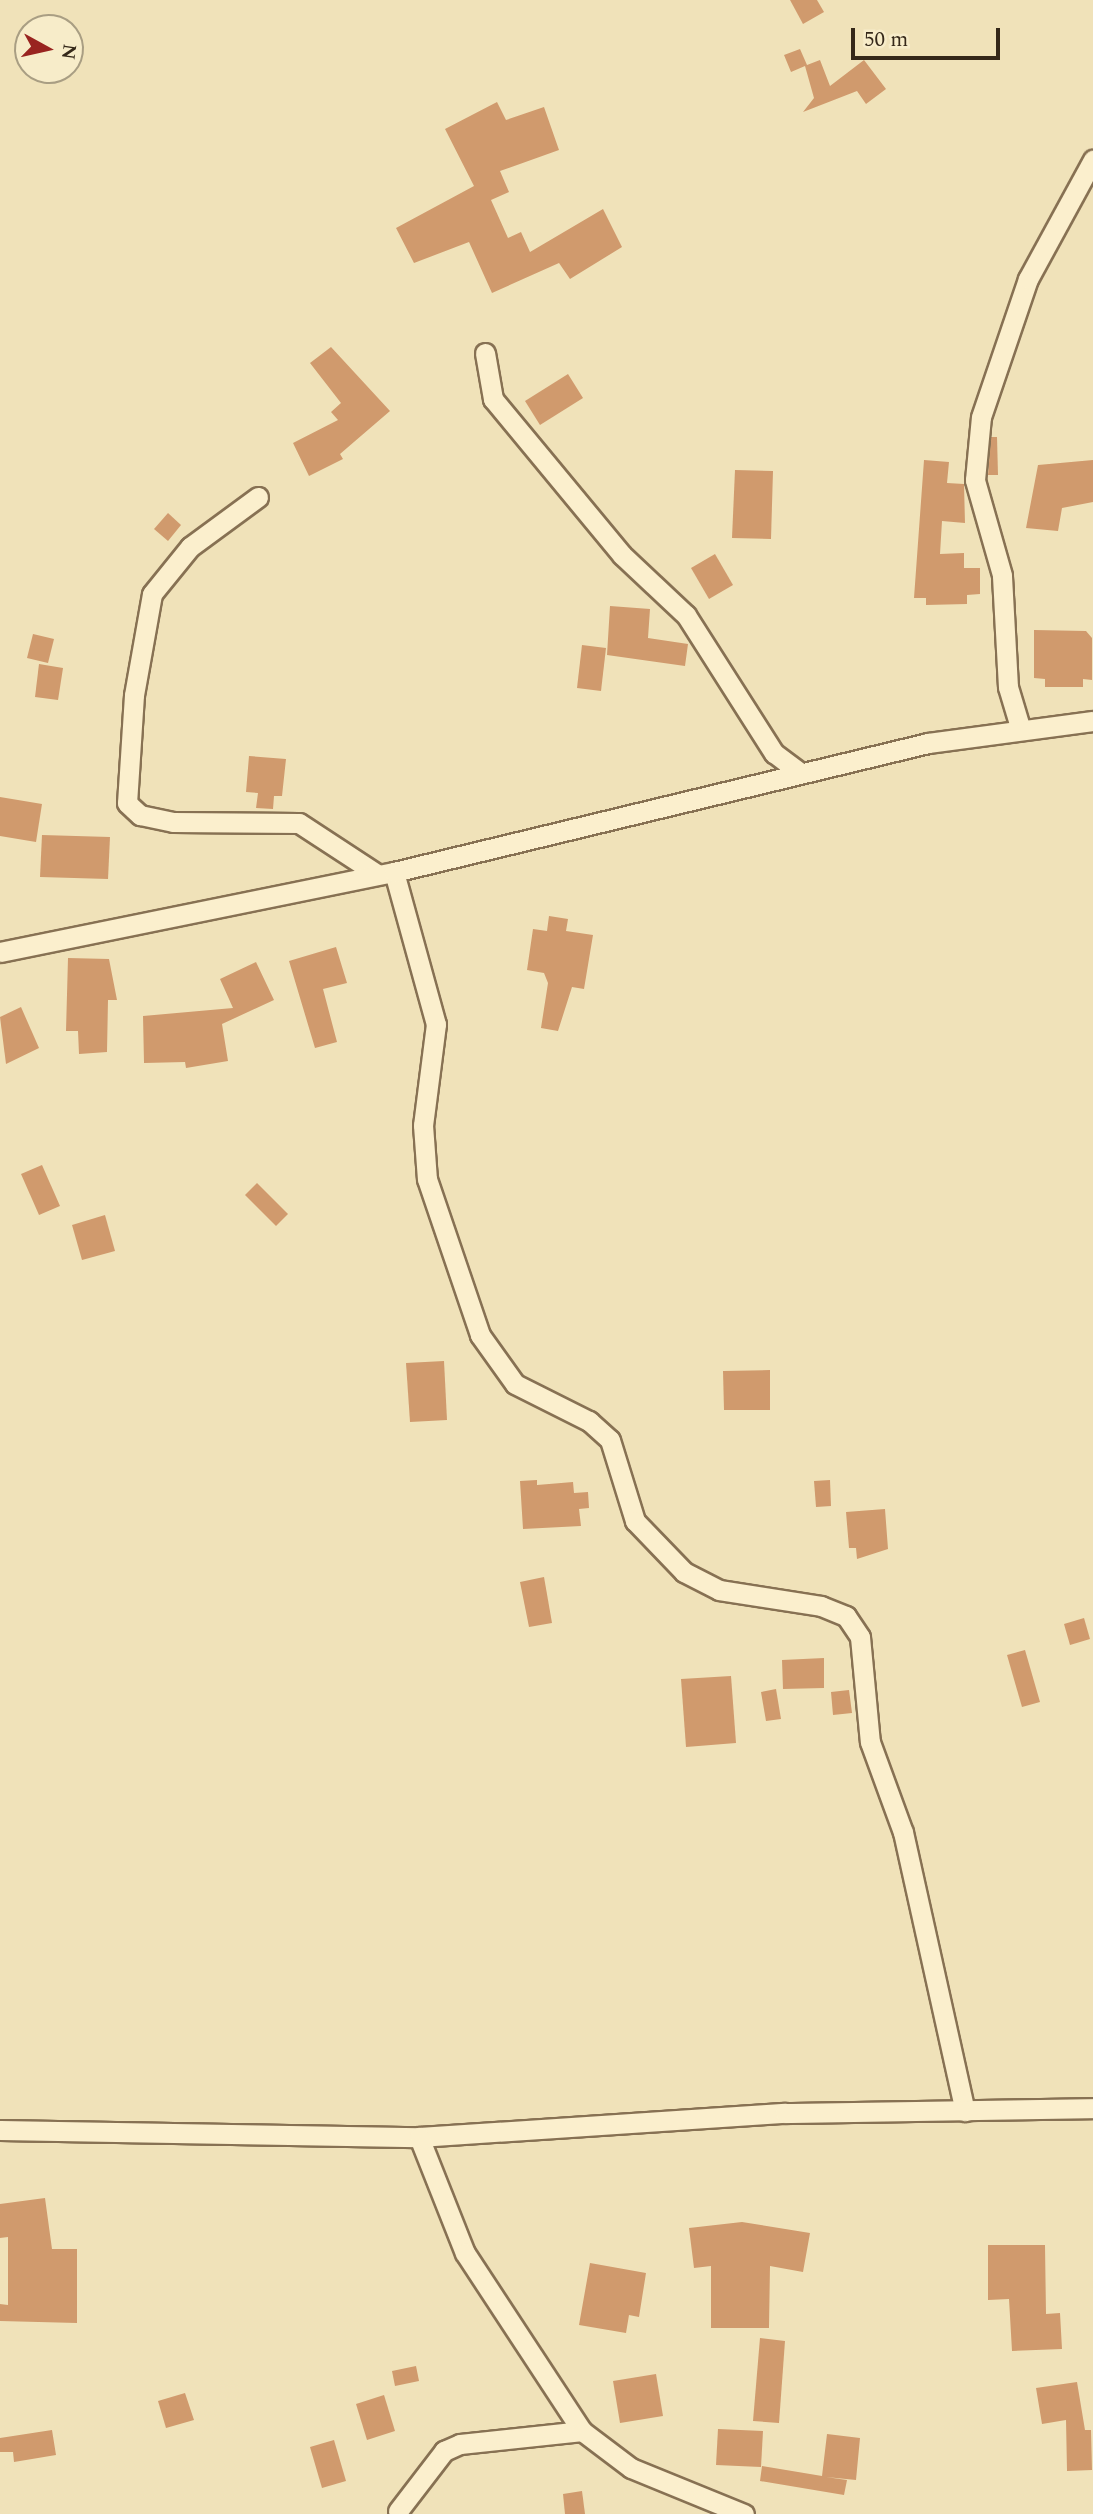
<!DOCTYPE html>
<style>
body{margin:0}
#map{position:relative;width:1093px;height:2514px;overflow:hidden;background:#f0e2b9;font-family:Spectral,serif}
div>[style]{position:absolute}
.building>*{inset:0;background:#d09a6d}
.roads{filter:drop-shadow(2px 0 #877153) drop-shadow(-2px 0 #877153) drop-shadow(0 2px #877153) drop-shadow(0 -2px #877153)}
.minor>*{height:19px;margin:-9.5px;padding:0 9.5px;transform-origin:9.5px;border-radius:9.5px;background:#fbefcd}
span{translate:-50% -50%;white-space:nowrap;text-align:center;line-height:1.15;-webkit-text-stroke:5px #f7ecc9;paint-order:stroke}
.north{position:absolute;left:14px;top:14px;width:70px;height:70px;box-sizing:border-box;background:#f7ecc9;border:2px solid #a99e83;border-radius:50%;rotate:98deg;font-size:19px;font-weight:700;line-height:28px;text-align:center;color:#352819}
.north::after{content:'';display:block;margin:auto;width:24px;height:32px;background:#992420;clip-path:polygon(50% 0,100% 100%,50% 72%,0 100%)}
.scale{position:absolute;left:851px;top:28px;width:149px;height:32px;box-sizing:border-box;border:4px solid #352819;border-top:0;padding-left:9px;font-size:21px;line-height:24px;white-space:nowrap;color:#352819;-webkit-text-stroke:5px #f7ecc9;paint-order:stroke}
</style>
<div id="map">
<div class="building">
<div style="clip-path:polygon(790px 0,817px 0,824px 12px,803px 24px)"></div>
<div style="clip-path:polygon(800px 49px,807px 65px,820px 60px,830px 86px,864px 60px,886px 89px,866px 104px,857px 91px,803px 112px,814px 98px,805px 66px,791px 72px,784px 55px)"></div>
<div style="clip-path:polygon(497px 102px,506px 120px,544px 107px,559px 150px,500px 171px,509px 192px,491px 200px,508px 238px,521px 232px,530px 252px,603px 209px,622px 247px,570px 279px,559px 263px,492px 293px,469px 242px,414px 263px,396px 228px,474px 186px,445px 129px)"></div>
<div style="clip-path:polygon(331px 347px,390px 411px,340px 454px,343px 459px,309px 476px,293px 443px,338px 420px,331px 412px,341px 403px,310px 363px)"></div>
<div style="clip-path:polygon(568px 374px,583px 398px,540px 425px,525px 401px)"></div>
<div style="clip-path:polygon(991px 437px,997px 437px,998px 475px,988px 475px)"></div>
<div style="clip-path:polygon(924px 460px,949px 462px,947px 483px,964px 484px,965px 523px,942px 521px,940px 554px,964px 553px,964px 568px,980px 568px,980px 594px,967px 595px,967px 604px,926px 605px,926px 598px,914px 598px)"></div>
<div style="clip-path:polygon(1093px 460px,1093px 502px,1062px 508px,1058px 531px,1026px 528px,1038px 465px)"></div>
<div style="clip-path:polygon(735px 470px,773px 471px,771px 539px,732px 538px)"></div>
<div style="clip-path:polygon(168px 513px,181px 525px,168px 541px,154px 529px)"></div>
<div style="clip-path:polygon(715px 554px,733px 585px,709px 599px,691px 568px)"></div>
<div style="clip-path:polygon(610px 606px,650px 609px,648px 638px,688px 644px,685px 666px,607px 655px)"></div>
<div style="clip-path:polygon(1034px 630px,1086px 631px,1092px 638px,1092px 680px,1083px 679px,1083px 687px,1045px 687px,1045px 679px,1034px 678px)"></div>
<div style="clip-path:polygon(33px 634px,54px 639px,48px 663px,27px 658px)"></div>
<div style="clip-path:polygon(582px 645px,606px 648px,601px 691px,577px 688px)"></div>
<div style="clip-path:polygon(39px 664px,63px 668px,58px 700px,35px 697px)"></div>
<div style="clip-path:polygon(249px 756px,286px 759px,282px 796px,274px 796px,273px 809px,256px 808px,258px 793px,246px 792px)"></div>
<div style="clip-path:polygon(0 797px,42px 804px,36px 842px,0 836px)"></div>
<div style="clip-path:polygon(42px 835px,110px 837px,108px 879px,40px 877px)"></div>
<div style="clip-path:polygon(549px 916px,568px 919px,566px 931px,593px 935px,584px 989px,572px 987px,558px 1031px,541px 1028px,548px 983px,544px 973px,527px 970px,533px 929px,547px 931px)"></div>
<div style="clip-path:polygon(336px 947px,347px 983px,323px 989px,337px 1042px,315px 1048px,289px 961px)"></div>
<div style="clip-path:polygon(68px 958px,109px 959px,117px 1000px,108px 1000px,107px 1052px,79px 1054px,78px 1031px,66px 1031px)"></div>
<div style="clip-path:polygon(256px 962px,274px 1000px,222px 1024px,228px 1061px,186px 1068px,185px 1062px,144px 1063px,143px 1016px,233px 1008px,220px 979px)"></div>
<div style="clip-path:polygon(21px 1007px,39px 1048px,6px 1064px,0 1017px)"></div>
<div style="clip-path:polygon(42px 1165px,60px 1206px,39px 1215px,21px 1174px)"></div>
<div style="clip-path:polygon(257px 1183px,288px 1214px,276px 1226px,245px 1195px)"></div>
<div style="clip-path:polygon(105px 1215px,115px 1251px,82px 1260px,72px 1225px)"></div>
<div style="clip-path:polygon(444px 1361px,447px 1420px,410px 1422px,406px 1363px)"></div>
<div style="clip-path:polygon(770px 1370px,770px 1410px,724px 1410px,723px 1371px)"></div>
<div style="clip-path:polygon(537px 1480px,537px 1485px,573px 1482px,574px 1493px,588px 1492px,589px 1508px,579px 1509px,581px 1526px,523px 1529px,520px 1481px)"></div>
<div style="clip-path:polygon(830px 1480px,831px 1506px,816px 1507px,814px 1481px)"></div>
<div style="clip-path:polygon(885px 1509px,888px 1549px,857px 1559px,856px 1548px,849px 1548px,846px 1512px)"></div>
<div style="clip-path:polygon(544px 1577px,552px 1623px,529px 1627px,520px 1582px)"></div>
<div style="clip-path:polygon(1084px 1618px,1090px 1639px,1070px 1645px,1064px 1624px)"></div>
<div style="clip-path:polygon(1025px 1650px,1040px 1702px,1022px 1707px,1007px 1655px)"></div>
<div style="clip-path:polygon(824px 1658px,824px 1688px,783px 1689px,782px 1660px)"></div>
<div style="clip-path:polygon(731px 1676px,736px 1743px,686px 1747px,681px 1679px)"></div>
<div style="clip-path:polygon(776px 1689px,781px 1719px,766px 1721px,761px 1692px)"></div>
<div style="clip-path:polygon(849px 1690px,852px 1713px,833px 1715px,831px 1692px)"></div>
<div style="clip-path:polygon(45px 2198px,52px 2249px,77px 2249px,77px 2323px,0 2321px,0 2304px,8px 2305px,8px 2237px,0 2238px,0 2204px)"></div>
<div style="clip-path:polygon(742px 2222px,810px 2233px,803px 2272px,770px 2266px,769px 2328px,711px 2328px,711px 2266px,694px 2268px,689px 2228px)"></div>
<div style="clip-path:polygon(988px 2245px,1045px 2245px,1046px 2314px,1060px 2313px,1062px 2349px,1012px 2351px,1009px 2299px,988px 2300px)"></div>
<div style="clip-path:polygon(590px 2263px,646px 2273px,639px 2317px,629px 2315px,626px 2333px,579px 2325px)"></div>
<div style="clip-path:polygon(760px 2338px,785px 2341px,779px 2423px,753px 2421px)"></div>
<div style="clip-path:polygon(416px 2366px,419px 2381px,395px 2386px,392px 2371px)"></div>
<div style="clip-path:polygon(656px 2374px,663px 2416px,620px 2423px,613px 2381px)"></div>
<div style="clip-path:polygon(1077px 2382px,1085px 2430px,1091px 2430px,1092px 2470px,1067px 2471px,1066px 2420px,1042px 2424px,1036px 2388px)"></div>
<div style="clip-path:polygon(185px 2393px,194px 2420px,166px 2428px,158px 2401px)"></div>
<div style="clip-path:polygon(384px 2395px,395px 2431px,367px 2440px,356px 2404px)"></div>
<div style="clip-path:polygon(718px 2429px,763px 2431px,761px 2467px,716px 2465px)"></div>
<div style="clip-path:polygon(52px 2430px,56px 2455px,14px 2462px,13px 2452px,0 2452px,0 2438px)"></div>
<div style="clip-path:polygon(827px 2434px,860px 2438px,856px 2480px,826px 2477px,847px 2480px,844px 2495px,760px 2481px,762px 2466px,822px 2476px)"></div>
<div style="clip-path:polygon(334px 2440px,346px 2481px,322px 2488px,310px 2447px)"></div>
<div style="clip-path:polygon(582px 2491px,585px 2514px,565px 2514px,563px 2494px)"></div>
</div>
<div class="roads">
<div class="minor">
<div style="left:485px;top:353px;width:47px;rotate:80.1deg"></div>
<div style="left:493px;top:399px;width:202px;rotate:50.4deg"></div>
<div style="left:622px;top:555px;width:88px;rotate:43.2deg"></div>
<div style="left:686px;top:615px;width:164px;rotate:57.5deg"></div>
<div style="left:774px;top:753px;width:34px;rotate:37deg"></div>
<div style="left:258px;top:497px;width:84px;rotate:143.7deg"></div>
<div style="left:190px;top:547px;width:60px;rotate:129deg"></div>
<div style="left:152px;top:594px;width:103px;rotate:100.1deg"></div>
<div style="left:134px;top:695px;width:108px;rotate:93.7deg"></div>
<div style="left:127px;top:803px;width:18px;rotate:43deg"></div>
<div style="left:140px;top:815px;width:34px;rotate:12deg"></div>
<div style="left:173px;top:822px;width:126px;rotate:0.5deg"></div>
<div style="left:299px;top:823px;width:93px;rotate:33.2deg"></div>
<div style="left:1020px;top:727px;width:42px;rotate:-106.7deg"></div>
<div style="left:1008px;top:687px;width:112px;rotate:-93.1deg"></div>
<div style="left:1002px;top:575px;width:99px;rotate:-105.9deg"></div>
<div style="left:975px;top:480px;width:63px;rotate:-84.6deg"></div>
<div style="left:981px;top:417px;width:146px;rotate:-71.2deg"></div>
<div style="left:1028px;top:279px;width:136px;rotate:-61.4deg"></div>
<div style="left:394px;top:872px;width:158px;rotate:74.6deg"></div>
<div style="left:436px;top:1024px;width:102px;rotate:97.3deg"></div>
<div style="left:423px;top:1125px;width:54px;rotate:85.8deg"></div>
<div style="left:427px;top:1179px;width:165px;rotate:71.2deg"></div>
<div style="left:480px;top:1335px;width:60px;rotate:54.5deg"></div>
<div style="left:515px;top:1384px;width:83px;rotate:26.6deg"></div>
<div style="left:589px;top:1421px;width:28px;rotate:42deg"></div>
<div style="left:610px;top:1440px;width:85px;rotate:72.8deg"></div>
<div style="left:635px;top:1521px;width:71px;rotate:46.1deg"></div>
<div style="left:684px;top:1572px;width:39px;rotate:27deg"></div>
<div style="left:719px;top:1590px;width:103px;rotate:8.9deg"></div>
<div style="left:821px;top:1606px;width:27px;rotate:22deg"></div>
<div style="left:846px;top:1616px;width:25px;rotate:56deg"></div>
<div style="left:860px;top:1637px;width:105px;rotate:84.6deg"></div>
<div style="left:870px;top:1742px;width:96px;rotate:69.9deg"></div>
<div style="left:903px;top:1832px;width:286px;rotate:77.5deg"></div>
<div style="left:0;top:952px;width:402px;rotate:-11.5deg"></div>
<div style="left:394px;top:872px;width:549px;rotate:-13.58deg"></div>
<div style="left:928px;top:743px;width:166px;rotate:-7.6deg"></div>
<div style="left:0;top:2130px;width:419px;rotate:1deg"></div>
<div style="left:419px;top:2137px;width:367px;rotate:-3.8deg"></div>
<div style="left:785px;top:2113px;width:308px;rotate:-0.9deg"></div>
<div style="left:419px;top:2137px;width:125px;rotate:68.4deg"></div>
<div style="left:465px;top:2253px;width:213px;rotate:56.7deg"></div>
<div style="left:582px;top:2431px;width:61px;rotate:37.1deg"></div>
<div style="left:631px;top:2468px;width:122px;rotate:22.2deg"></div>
<div style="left:398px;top:2511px;width:76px;rotate:-52.5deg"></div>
<div style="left:444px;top:2451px;width:17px;rotate:-24deg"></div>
<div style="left:460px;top:2444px;width:123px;rotate:-6.1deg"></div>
</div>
</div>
<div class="north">N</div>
<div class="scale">50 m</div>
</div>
